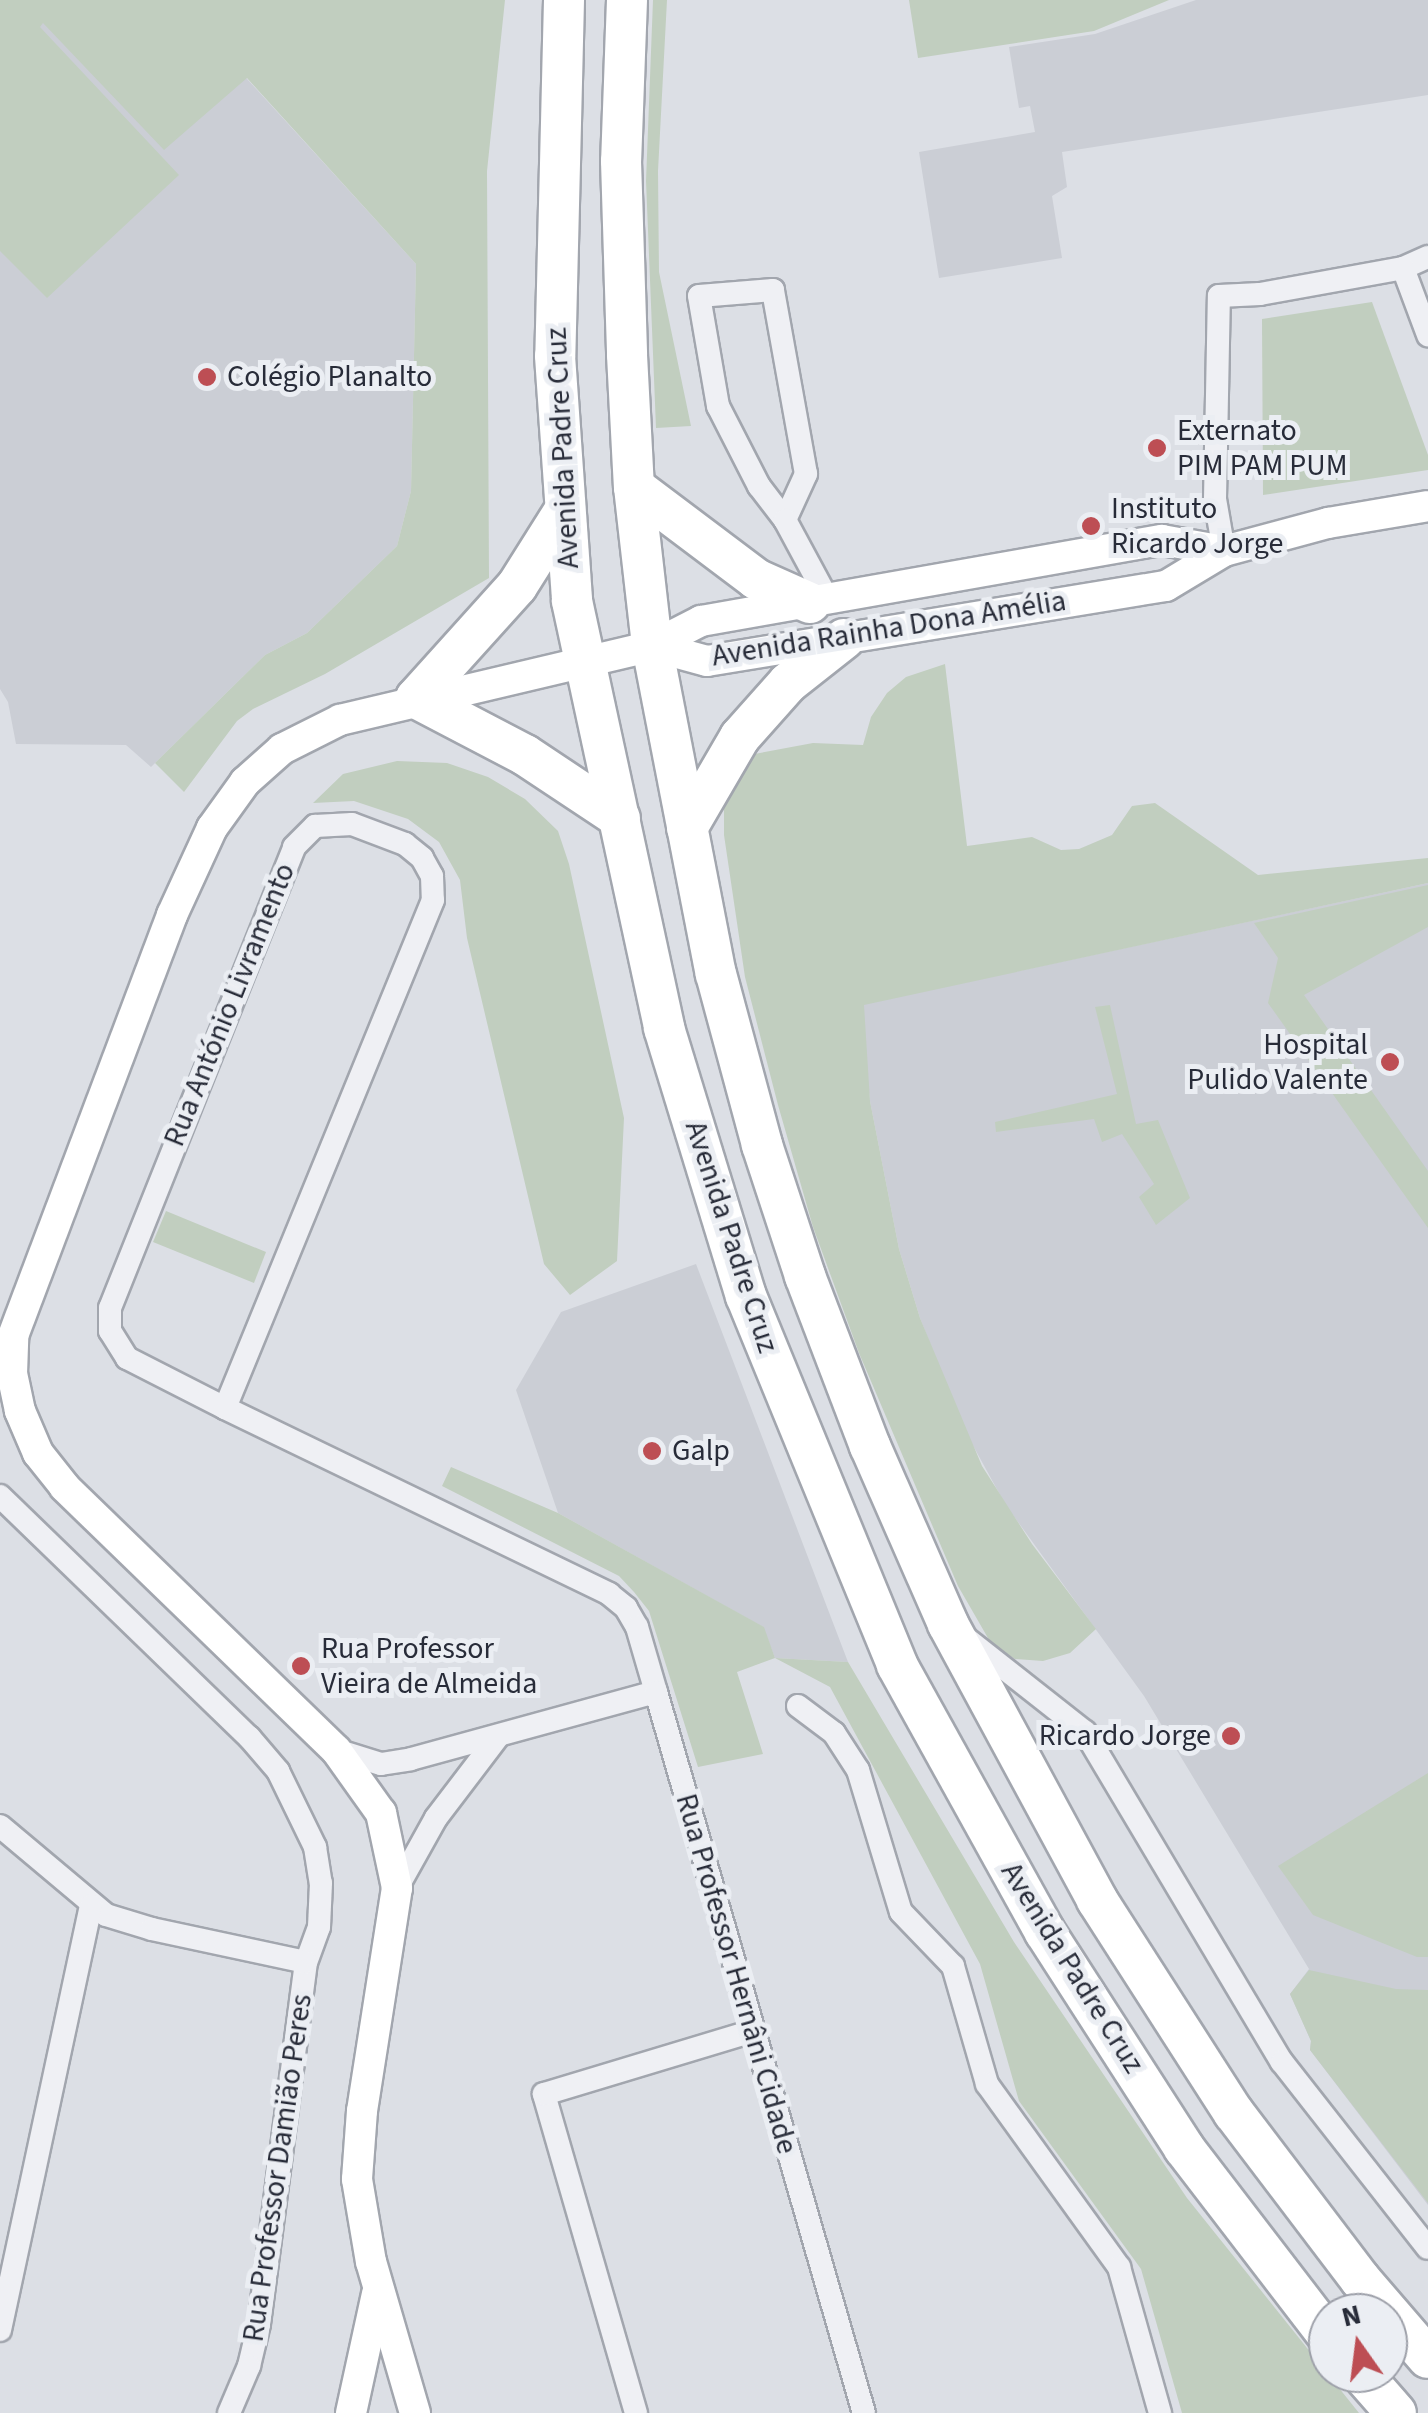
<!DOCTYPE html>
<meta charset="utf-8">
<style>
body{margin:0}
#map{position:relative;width:1428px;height:2413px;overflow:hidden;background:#dcdfe5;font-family:"Source Sans 3",sans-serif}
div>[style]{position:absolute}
.built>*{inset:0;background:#cbced5}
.green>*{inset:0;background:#c1cebf}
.roads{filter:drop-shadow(2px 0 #a2a6ae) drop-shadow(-2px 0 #a2a6ae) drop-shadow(0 2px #a2a6ae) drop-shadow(0 -2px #a2a6ae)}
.street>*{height:22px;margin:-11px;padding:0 11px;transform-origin:11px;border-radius:11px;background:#eff0f4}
.secondary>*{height:30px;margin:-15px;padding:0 15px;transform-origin:15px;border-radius:15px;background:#fff}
.highway>*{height:40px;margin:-20px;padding:0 20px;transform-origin:20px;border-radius:20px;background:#fff}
.dots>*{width:28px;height:28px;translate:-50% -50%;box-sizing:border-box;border:5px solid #ebeef3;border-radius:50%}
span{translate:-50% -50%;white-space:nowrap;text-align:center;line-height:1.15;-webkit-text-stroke:10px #ebeef3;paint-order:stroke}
.poi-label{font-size:30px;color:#282c39}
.left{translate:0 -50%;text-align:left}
.right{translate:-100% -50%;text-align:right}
.street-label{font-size:30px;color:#282c39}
.north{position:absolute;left:1308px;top:2293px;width:100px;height:100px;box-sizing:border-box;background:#ebeef3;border:2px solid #9da0a9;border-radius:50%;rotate:346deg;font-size:28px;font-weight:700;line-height:40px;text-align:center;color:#282c39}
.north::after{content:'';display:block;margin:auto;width:35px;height:45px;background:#bd4e54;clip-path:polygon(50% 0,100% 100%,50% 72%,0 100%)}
</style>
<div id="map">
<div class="built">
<div style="clip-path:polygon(67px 0,175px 0,416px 264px,411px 491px,397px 546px,307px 633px,265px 655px,151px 767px,126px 745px,16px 744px,8px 702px,0 689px,0 63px)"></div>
<div style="clip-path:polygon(1196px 0,1428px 0,1428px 95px,1062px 152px,1067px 187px,1052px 196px,1062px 258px,939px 278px,919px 152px,1035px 132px,1030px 106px,1019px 108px,1009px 47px,1095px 34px)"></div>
<div style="clip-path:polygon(1428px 883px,1428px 2205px,1310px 2050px,1311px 2041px,1290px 1994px,1309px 1969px,1144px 1696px,1005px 1504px,964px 1429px,920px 1318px,899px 1249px,870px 1101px,863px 1039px,864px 1004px)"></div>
<div style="clip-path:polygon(696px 1264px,848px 1662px,775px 1658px,763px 1627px,558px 1513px,516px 1390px,561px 1312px)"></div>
</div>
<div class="green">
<div style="clip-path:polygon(0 0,505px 0,487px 171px,489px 578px,325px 674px,253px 709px,237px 721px,184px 792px,155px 763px,265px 655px,307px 633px,397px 546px,411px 491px,416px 264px,247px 78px,164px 150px,43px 23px,40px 27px,179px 175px,47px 298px,0 251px)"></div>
<div style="clip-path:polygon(653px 0,667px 0,658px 171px,659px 272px,691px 426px,656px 428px,646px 181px)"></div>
<div style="clip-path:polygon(909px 0,1169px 0,1094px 31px,918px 58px)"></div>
<div style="clip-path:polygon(1372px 302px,1428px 455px,1428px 470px,1263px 495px,1262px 319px)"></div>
<div style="clip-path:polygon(945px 664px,967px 846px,1032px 837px,1061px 850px,1079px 849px,1112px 835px,1132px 806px,1155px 803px,1258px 875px,1428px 858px,1428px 883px,864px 1005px,870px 1101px,899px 1249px,920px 1318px,982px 1466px,1032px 1544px,1096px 1629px,1070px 1653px,1043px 1661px,1015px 1659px,992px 1645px,958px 1586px,859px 1353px,813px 1227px,778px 1105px,745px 977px,724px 835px,724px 792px,738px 757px,813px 743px,863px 745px,871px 717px,887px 693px,906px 677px)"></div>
<div style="clip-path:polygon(397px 761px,447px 763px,488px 777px,525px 799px,558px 831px,569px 864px,624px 1118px,617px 1261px,570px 1295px,544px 1264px,467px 938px,460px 880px,439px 842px,408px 819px,354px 801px,313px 803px,343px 774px)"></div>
<div style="clip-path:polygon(1428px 885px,1428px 927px,1304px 995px,1428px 1171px,1428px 1228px,1268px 1003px,1278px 958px,1254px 923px)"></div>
<div style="clip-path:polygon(1110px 1005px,1136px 1124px,1158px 1120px,1190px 1198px,1156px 1225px,1139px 1197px,1154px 1184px,1122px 1134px,1102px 1142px,1094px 1119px,996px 1132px,995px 1122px,1117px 1094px,1095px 1007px)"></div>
<div style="clip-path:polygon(166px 1211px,266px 1252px,254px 1283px,153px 1242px)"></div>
<div style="clip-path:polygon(451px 1467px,558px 1513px,764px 1627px,775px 1658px,848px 1662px,1014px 1942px,1187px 2198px,1359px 2413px,1182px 2413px,1141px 2269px,1019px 2101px,980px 1964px,830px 1687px,775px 1658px,737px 1672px,763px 1754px,698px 1767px,649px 1611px,634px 1592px,619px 1576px,442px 1486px)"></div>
<div style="clip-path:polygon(1428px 1773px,1428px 1957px,1417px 1957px,1313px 1915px,1278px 1866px)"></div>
<div style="clip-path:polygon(1309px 1970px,1396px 1989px,1428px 1990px,1428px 2203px,1310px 2050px,1311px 2041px,1290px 1994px)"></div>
</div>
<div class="roads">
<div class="street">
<div style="left:1403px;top:268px;width:27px;rotate:-24deg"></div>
<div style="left:785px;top:520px;width:51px;rotate:-65.5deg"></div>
<div style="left:806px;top:474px;width:187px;rotate:-100.2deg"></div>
<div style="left:773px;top:290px;width:74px;rotate:175.4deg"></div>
<div style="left:699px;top:296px;width:112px;rotate:80.2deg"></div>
<div style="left:718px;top:406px;width:90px;rotate:62.9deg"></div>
<div style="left:759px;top:486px;width:43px;rotate:52.6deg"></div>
<div style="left:785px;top:520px;width:91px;rotate:61.7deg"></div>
<div style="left:1224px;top:551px;width:53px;rotate:-99.8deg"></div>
<div style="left:1215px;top:499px;width:203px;rotate:-88.9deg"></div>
<div style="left:1219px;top:296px;width:41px;rotate:-2.8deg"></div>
<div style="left:1260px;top:294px;width:145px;rotate:-10.3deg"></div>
<div style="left:1403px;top:268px;width:72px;rotate:69.5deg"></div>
<div style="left:225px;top:1408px;width:110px;rotate:-153deg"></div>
<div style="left:127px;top:1358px;width:32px;rotate:-122deg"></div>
<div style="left:110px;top:1331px;width:23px;rotate:-90deg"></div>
<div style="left:110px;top:1308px;width:496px;rotate:-68.2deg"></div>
<div style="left:294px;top:847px;width:30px;rotate:-45deg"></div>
<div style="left:315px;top:826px;width:37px;rotate:-3deg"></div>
<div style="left:352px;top:824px;width:57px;rotate:20.7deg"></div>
<div style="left:405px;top:844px;width:22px;rotate:39deg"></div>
<div style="left:422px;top:858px;width:21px;rotate:61deg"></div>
<div style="left:432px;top:876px;width:24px;rotate:88deg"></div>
<div style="left:433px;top:900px;width:549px;rotate:112.27deg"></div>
<div style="left:225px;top:1408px;width:427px;rotate:25.8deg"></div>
<div style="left:609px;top:1594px;width:22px;rotate:39deg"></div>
<div style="left:626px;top:1608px;width:22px;rotate:60deg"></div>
<div style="left:637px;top:1627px;width:68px;rotate:73.7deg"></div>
<div style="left:0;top:1496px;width:347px;rotate:44.1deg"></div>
<div style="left:249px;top:1737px;width:45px;rotate:49.5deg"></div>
<div style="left:278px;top:1771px;width:85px;rotate:64deg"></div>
<div style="left:315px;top:1847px;width:36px;rotate:81deg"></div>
<div style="left:321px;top:1883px;width:44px;rotate:92.6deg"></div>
<div style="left:319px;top:1927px;width:37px;rotate:110deg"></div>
<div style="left:306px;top:1962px;width:365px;rotate:97.4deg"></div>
<div style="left:259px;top:2324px;width:43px;rotate:103.4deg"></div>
<div style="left:249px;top:2366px;width:51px;rotate:113.1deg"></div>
<div style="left:963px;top:1636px;width:155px;rotate:38.2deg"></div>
<div style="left:1085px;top:1732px;width:384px;rotate:59.2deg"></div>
<div style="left:1282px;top:2062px;width:236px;rotate:51.9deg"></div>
<div style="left:798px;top:1706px;width:45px;rotate:36.9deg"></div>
<div style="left:834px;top:1733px;width:44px;rotate:57deg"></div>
<div style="left:858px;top:1770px;width:148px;rotate:73.2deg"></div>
<div style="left:901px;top:1912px;width:75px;rotate:46.1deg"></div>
<div style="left:953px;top:1966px;width:123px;rotate:73.9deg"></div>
<div style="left:987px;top:2084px;width:226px;rotate:54.2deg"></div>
<div style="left:1119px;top:2267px;width:152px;rotate:74.3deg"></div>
<div style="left:336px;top:1750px;width:47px;rotate:17.3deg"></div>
<div style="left:381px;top:1764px;width:30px;rotate:-9deg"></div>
<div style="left:411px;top:1759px;width:254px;rotate:-15.3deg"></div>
<div style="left:656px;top:1692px;width:750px;rotate:73.91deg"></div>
<div style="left:0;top:1826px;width:138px;rotate:40deg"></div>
<div style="left:106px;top:1915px;width:48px;rotate:16.9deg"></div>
<div style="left:152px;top:1929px;width:157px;rotate:12.1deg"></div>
<div style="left:397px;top:1888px;width:80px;rotate:-60.9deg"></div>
<div style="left:436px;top:1818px;width:101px;rotate:-52.7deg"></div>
<div style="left:0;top:2330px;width:434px;rotate:-77.9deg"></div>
<div style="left:636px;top:2413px;width:332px;rotate:-106.1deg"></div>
<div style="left:544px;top:2094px;width:215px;rotate:-16.8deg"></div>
</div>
<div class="secondary">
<div style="left:652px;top:646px;width:57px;rotate:15.3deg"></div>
<div style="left:707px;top:661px;width:465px;rotate:-9.3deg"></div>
<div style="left:1166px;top:586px;width:68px;rotate:-31.1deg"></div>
<div style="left:1224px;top:551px;width:108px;rotate:-15.1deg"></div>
<div style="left:1328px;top:523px;width:101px;rotate:-9.6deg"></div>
<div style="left:351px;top:2413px;width:122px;rotate:-77.7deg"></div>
<div style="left:415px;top:2413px;width:157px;rotate:-106.2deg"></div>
<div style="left:371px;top:2262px;width:84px;rotate:-99.6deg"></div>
<div style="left:357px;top:2179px;width:68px;rotate:-85.8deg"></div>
<div style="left:362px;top:2111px;width:226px;rotate:-81.1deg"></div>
<div style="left:397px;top:1888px;width:77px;rotate:-102deg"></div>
<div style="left:381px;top:1813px;width:77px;rotate:-125.5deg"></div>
<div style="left:336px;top:1750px;width:378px;rotate:-135.9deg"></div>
<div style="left:65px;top:1487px;width:43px;rotate:-128.5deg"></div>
<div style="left:38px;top:1453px;width:46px;rotate:-113.2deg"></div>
<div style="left:20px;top:1411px;width:38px;rotate:-102deg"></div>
<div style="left:12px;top:1374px;width:38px;rotate:-88deg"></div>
<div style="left:13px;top:1336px;width:450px;rotate:-69.3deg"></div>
<div style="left:172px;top:915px;width:96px;rotate:-65.3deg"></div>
<div style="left:212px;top:828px;width:57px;rotate:-54.3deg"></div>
<div style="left:245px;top:782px;width:50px;rotate:-41.7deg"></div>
<div style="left:282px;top:749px;width:65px;rotate:-26.6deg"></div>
<div style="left:340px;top:720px;width:321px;rotate:-13.3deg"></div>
<div style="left:652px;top:646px;width:55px;rotate:-27deg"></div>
<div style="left:701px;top:621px;width:468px;rotate:-10deg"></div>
<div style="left:1162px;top:540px;width:63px;rotate:10.1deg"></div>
</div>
<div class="highway">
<div style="left:564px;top:0;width:356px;rotate:91.4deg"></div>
<div style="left:555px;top:356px;width:246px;rotate:86deg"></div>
<div style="left:572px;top:601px;width:437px;rotate:77.8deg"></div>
<div style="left:664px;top:1028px;width:280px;rotate:73deg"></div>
<div style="left:746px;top:1296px;width:399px;rotate:67.7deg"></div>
<div style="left:897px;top:1665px;width:305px;rotate:61deg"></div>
<div style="left:1045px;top:1932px;width:257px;rotate:57.2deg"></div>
<div style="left:1184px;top:2148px;width:237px;rotate:52.5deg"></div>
<div style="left:627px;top:0;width:161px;rotate:92.1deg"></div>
<div style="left:621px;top:161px;width:194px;rotate:88.2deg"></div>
<div style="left:627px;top:355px;width:132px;rotate:87deg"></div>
<div style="left:634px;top:487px;width:160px;rotate:83.5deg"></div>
<div style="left:652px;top:646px;width:334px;rotate:79deg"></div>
<div style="left:716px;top:974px;width:177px;rotate:74.9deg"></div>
<div style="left:762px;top:1145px;width:138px;rotate:71.8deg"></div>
<div style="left:805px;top:1276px;width:182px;rotate:69.1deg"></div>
<div style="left:870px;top:1446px;width:194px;rotate:66.3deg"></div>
<div style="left:948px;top:1624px;width:314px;rotate:61.6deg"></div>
<div style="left:1097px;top:1900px;width:253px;rotate:57.3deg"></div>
<div style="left:1234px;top:2113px;width:208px;rotate:52.8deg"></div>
<div style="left:1360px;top:2279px;width:104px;rotate:49.3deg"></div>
<div style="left:634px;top:487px;width:153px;rotate:37deg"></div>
<div style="left:756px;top:579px;width:59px;rotate:24deg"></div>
<div style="left:563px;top:513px;width:86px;rotate:122.2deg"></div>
<div style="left:517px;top:586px;width:151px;rotate:132deg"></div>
<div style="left:416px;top:698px;width:123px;rotate:27.6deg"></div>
<div style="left:525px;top:755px;width:114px;rotate:33.6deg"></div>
<div style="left:687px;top:828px;width:105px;rotate:-59.8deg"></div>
<div style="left:740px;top:737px;width:72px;rotate:-48.4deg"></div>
<div style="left:788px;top:683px;width:71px;rotate:-38.2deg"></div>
<div style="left:1361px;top:2373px;width:53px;rotate:48.8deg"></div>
</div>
</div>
<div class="dots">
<div style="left:207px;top:377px;background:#bd4e54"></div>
<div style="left:1157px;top:448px;background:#bd4e54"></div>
<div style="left:1091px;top:526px;background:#bd4e54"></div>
<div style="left:1390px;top:1062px;background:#bd4e54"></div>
<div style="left:652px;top:1451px;background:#bd4e54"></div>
<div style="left:301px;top:1666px;background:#bd4e54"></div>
<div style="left:1231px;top:1736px;background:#bd4e54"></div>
</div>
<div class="poi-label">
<span class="left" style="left:227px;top:377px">Colégio Planalto</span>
<span class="left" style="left:1177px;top:448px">Externato<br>PIM PAM PUM</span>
<span class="left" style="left:1111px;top:526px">Instituto<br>Ricardo Jorge</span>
<span class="right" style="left:1368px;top:1062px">Hospital<br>Pulido Valente</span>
<span class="left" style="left:672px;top:1451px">Galp</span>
<span class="left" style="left:321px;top:1666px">Rua Professor<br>Vieira de Almeida</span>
<span class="right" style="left:1211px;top:1736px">Ricardo Jorge</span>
</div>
<div class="street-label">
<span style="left:563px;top:448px;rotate:-93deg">Avenida Padre Cruz</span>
<span style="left:889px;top:629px;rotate:-9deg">Avenida Rainha Dona Amélia</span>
<span style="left:230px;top:1005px;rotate:-68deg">Rua António Livramento</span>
<span style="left:731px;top:1237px;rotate:72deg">Avenida Padre Cruz</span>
<span style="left:1072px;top:1968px;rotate:58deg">Avenida Padre Cruz</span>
<span style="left:736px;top:1974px;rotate:74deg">Rua Professor Hernâni Cidade</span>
<span style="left:278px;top:2168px;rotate:-82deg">Rua Professor Damião Peres</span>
</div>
<div class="north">N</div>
</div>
